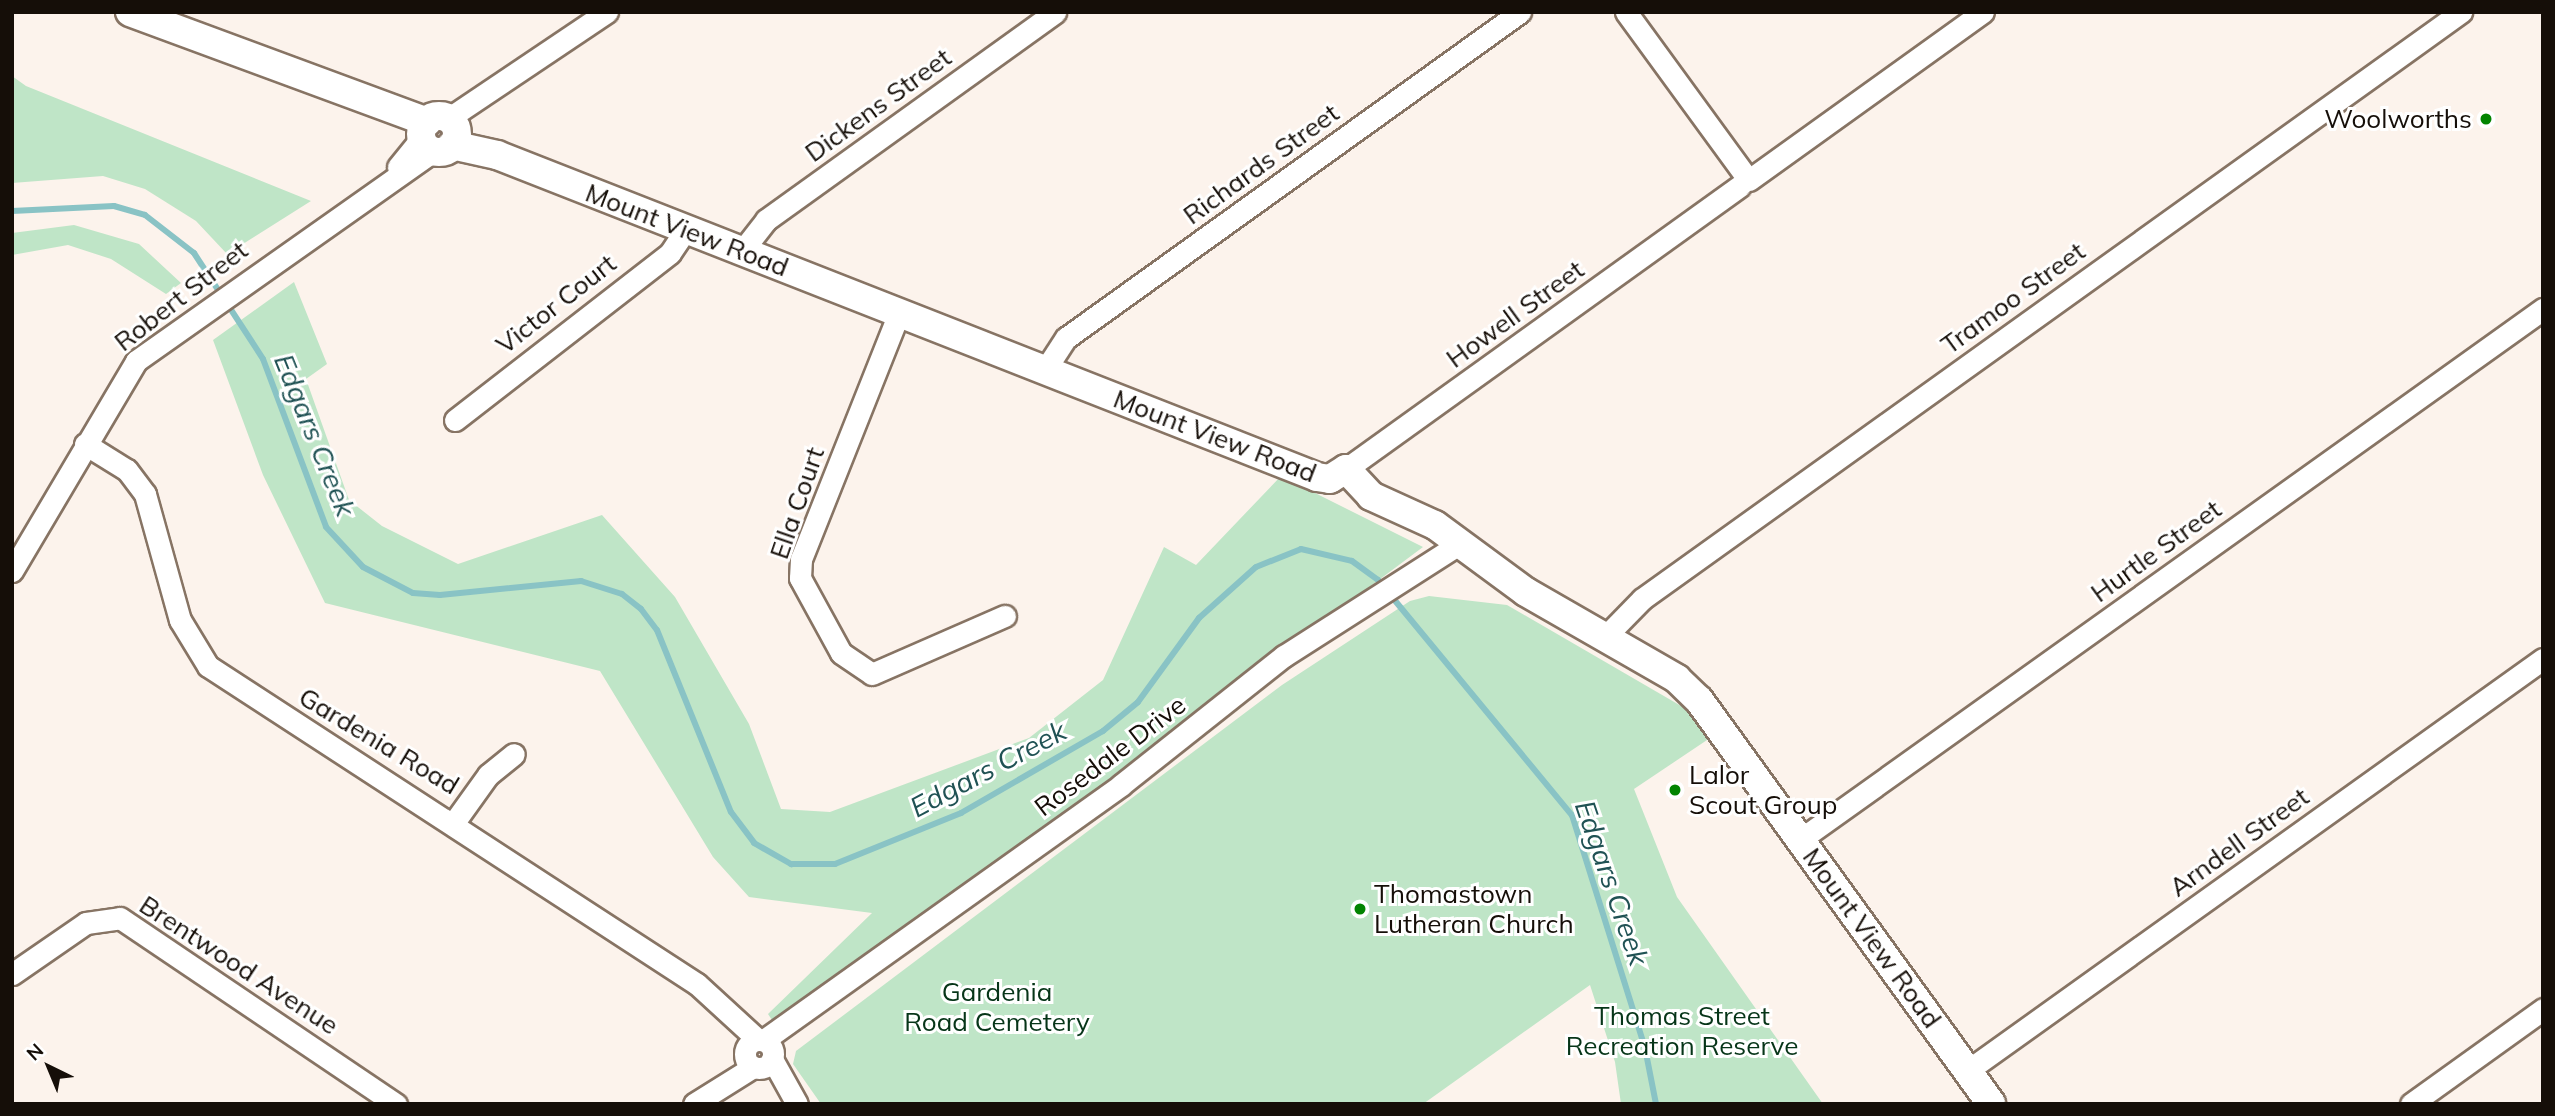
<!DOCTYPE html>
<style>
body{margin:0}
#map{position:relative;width:2555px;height:1116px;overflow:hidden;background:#fcf3ec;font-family:Mulish,sans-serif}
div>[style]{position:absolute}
.green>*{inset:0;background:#bfe5c7}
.stream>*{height:6px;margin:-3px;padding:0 3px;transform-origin:3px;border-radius:3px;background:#89c3c5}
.roads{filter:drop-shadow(2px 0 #877464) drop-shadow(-2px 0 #877464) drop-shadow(0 2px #877464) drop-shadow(0 -2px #877464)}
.street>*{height:21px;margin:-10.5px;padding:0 10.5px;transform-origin:10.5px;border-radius:10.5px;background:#fff}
.street>.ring{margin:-10.5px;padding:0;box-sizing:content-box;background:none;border:21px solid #fff;border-radius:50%}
.secondary>*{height:28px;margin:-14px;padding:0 14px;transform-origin:14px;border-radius:14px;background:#fff}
.secondary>.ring{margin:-14px;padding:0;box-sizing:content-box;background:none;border:28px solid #fff;border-radius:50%}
.dots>*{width:19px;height:19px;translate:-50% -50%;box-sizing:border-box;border:4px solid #fff;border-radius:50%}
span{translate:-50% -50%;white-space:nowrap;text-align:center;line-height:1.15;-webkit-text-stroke:6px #fff;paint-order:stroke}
.street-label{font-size:26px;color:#150e08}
.poi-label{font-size:26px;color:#150e08}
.right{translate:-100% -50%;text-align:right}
.left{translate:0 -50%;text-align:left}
.park-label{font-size:26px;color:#063518}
.water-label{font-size:28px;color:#205254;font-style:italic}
.frame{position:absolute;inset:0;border:14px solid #150e08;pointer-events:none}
.north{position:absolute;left:14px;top:1032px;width:70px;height:70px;-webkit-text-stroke:5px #fff;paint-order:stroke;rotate:317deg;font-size:19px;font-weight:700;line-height:28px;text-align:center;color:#150e08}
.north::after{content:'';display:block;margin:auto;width:24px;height:32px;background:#150e08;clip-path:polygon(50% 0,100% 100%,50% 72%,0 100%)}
</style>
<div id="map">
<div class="green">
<div style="clip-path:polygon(12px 76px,26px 86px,311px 201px,227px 254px,196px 221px,145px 189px,103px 176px,12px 183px)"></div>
<div style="clip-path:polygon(74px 225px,139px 244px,181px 283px,166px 294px,111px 259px,68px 245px,12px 255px,12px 233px)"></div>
<div style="clip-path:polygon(294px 282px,327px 364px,306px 379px,349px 500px,382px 526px,458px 564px,602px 515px,675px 597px,749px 724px,781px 809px,830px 812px,1029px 738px,1103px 680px,1164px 547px,1196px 565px,1281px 476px,1423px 547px,778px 1029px,768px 1014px,872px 913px,749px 897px,713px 857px,600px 671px,325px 603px,263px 475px,213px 340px)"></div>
<div style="clip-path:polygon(1429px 596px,1507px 605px,1688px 710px,1713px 736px,1634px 789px,1677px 897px,1823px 1104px,1621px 1104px,1615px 1062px,1590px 985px,1423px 1104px,821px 1104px,793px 1064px,796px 1051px,1282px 685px,1410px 601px)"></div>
</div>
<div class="stream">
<div style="left:12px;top:211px;width:102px;rotate:-2.8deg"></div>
<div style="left:114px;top:206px;width:32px;rotate:16deg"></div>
<div style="left:145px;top:215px;width:62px;rotate:37.8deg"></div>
<div style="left:194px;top:253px;width:126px;rotate:56.9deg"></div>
<div style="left:263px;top:359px;width:179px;rotate:69.4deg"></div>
<div style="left:326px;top:527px;width:54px;rotate:47.2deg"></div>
<div style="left:363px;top:567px;width:56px;rotate:27.5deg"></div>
<div style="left:413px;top:593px;width:27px;rotate:4deg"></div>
<div style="left:440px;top:595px;width:142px;rotate:-5.7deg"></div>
<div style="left:581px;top:581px;width:43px;rotate:17.6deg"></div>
<div style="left:622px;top:594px;width:24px;rotate:38deg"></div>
<div style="left:641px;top:609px;width:26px;rotate:53deg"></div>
<div style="left:657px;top:630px;width:196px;rotate:67.9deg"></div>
<div style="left:731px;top:812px;width:39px;rotate:53deg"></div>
<div style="left:754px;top:843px;width:43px;rotate:29.6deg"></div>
<div style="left:791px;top:864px;width:44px"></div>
<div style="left:835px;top:864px;width:136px;rotate:-22deg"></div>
<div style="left:961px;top:813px;width:164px;rotate:-30deg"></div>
<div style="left:1103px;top:731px;width:45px;rotate:-39.6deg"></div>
<div style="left:1138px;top:702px;width:104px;rotate:-54deg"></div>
<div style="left:1199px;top:618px;width:76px;rotate:-41.8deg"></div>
<div style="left:1256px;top:567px;width:48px;rotate:-21.8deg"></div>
<div style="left:1301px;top:549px;width:52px;rotate:13.2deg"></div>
<div style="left:1352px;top:561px;width:32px;rotate:36deg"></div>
<div style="left:1378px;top:580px;width:305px;rotate:50.5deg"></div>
<div style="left:1572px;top:815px;width:244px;rotate:72.6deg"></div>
<div style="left:1645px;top:1048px;width:57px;rotate:78.9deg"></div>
</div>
<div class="roads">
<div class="street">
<div style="left:1626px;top:12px;width:197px;rotate:53.9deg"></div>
<div style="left:446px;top:120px;width:194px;rotate:-33.9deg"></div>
<div style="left:398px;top:167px;width:35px;rotate:-51deg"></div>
<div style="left:1749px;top:180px;width:288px;rotate:-35.7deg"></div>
<div style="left:742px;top:251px;width:39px;rotate:-52deg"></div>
<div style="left:766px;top:220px;width:356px;rotate:-35.7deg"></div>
<div style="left:899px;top:313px;width:265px;rotate:111.7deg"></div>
<div style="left:801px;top:559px;width:19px;rotate:93deg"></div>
<div style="left:800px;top:578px;width:85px;rotate:61.3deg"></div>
<div style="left:841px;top:653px;width:37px;rotate:34deg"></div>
<div style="left:872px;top:674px;width:145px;rotate:-23.6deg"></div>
<div style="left:1045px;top:370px;width:38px;rotate:-57deg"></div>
<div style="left:1066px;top:338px;width:559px;rotate:-35.68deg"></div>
<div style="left:455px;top:420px;width:272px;rotate:-37.8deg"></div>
<div style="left:670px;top:253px;width:29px;rotate:-56deg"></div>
<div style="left:85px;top:444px;width:49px;rotate:31.8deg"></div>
<div style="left:127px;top:470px;width:30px;rotate:53deg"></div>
<div style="left:145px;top:494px;width:131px;rotate:74.5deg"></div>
<div style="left:180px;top:620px;width:54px;rotate:58.7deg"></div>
<div style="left:208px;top:666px;width:583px;rotate:33.04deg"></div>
<div style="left:697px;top:984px;width:81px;rotate:42.5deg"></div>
<div style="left:1346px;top:469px;width:485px;rotate:-35.7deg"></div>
<div style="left:12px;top:571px;width:244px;rotate:-59.4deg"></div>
<div style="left:136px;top:361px;width:366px;rotate:-35.2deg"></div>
<div style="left:1604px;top:638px;width:54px;rotate:-45.7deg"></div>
<div style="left:1642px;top:599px;width:1008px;rotate:-35.63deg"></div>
<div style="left:455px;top:821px;width:57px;rotate:-54.3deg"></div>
<div style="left:488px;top:775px;width:33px;rotate:-39deg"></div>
<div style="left:1801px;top:839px;width:912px;rotate:-35.54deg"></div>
<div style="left:12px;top:974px;width:90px;rotate:-34.6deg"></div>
<div style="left:86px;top:923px;width:34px;rotate:-8deg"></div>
<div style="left:120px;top:918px;width:333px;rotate:34deg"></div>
<div class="ring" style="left:745px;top:1040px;width:7px;height:7px"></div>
<div style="left:764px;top:1040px;width:439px;rotate:-35.5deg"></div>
<div style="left:1121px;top:785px;width:208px;rotate:-38.4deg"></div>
<div style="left:1284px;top:656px;width:210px;rotate:-32.6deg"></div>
<div style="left:772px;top:1059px;width:51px;rotate:60.9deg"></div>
<div style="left:1967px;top:1071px;width:708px;rotate:-35.58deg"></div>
<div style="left:694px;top:1104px;width:70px;rotate:-32.1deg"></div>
<div style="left:2411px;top:1104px;width:163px;rotate:-35.7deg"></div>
</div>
<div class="secondary">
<div style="left:130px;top:12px;width:317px;rotate:20.3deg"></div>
<div class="ring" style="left:421px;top:116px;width:8px;height:8px"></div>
<div style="left:452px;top:145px;width:46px;rotate:12.5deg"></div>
<div style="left:497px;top:155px;width:881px;rotate:21.44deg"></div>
<div style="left:1317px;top:477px;width:13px;rotate:9deg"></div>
<div style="left:1330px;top:479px;width:19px;rotate:-32deg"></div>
<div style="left:1346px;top:469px;width:37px;rotate:47deg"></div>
<div style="left:1371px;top:496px;width:70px;rotate:24.4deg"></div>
<div style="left:1435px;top:525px;width:113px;rotate:36.4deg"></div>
<div style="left:1526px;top:592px;width:174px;rotate:29.9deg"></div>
<div style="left:1677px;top:679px;width:30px;rotate:44deg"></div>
<div style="left:1699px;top:700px;width:498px;rotate:54.1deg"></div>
</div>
</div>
<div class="dots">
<div style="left:2486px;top:119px;background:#028401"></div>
<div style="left:1675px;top:790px;background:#028401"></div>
<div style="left:1360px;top:909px;background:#028401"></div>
</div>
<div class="street-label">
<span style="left:878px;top:105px;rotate:-36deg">Dickens Street</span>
<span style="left:1261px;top:164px;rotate:-36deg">Richards Street</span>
<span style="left:687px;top:230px;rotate:21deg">Mount View Road</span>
<span style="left:181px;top:296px;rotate:-38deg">Robert Street</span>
<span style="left:2013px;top:298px;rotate:-36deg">Tramoo Street</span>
<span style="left:556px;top:304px;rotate:-38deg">Victor Court</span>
<span style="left:1515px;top:314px;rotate:-36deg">Howell Street</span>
<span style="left:1215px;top:436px;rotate:21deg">Mount View Road</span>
<span style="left:797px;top:503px;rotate:-71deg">Ella Court</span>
<span style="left:2156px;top:551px;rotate:-36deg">Hurtle Street</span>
<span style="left:379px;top:741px;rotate:31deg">Gardenia Road</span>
<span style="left:1110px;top:756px;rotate:-37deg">Rosedale Drive</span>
<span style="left:2239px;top:842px;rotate:-36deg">Arndell Street</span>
<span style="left:1872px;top:938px;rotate:54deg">Mount View Road</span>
<span style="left:239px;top:965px;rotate:33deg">Brentwood Avenue</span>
</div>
<div class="poi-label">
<span class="right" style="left:2472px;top:119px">Woolworths</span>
<span class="left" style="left:1689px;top:790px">Lalor<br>Scout Group</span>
<span class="left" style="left:1374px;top:909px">Thomastown<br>Lutheran Church</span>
</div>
<div class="park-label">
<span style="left:997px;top:1007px">Gardenia<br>Road Cemetery</span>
<span style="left:1682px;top:1031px">Thomas Street<br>Recreation Reserve</span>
</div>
<div class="water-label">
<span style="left:315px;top:435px;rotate:68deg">Edgars Creek</span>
<span style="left:988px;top:769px;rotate:-28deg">Edgars Creek</span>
<span style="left:1612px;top:883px;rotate:71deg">Edgars Creek</span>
</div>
<div class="frame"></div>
<div class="north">N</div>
</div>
